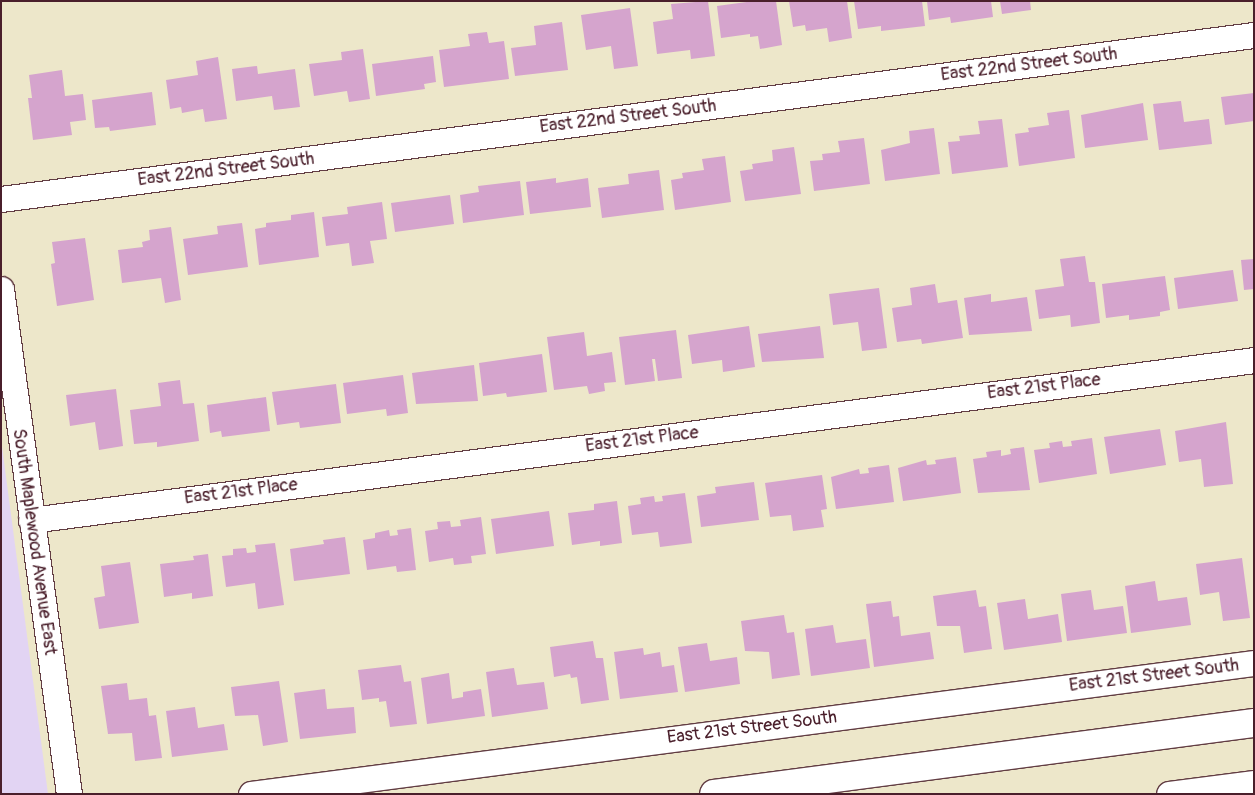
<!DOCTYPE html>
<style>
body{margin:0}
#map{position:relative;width:1255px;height:795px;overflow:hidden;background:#ede7ca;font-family:Pangolin,sans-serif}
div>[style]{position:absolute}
.built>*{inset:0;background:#e2d4f3}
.building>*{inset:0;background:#d5a4cd}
.roads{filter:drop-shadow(1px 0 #623d43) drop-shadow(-1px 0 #623d43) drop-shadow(0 1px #623d43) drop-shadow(0 -1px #623d43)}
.minor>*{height:25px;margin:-12.5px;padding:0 12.5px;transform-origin:12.5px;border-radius:12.5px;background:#fff}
.major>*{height:28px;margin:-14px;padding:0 14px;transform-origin:14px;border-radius:14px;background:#fff}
span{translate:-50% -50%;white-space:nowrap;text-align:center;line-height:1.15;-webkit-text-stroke:4px #fff;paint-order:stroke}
.street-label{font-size:18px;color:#4a1f2b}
.frame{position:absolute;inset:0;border:2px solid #4a1f2b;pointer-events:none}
</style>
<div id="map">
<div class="built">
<div style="clip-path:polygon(1px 439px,48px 794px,1px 794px)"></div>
</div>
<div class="building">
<div style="clip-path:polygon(708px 1px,715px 56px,691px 59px,690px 50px,657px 54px,653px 22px,673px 19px,671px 4px)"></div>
<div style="clip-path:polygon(754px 1px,776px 1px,782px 45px,760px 49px,758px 36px,750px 37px,750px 34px,721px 38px,717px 6px)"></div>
<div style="clip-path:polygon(789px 1px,847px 1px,852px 38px,829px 42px,827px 28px,806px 31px,805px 25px,793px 27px)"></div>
<div style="clip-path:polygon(854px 1px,922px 1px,925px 26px,881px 31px,881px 26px,858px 29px)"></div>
<div style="clip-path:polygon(927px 1px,991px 1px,993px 17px,951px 23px,950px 17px,929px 20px)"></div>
<div style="clip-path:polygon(1000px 1px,1030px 1px,1031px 10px,1002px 14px)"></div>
<div style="clip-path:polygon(630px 8px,638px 66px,614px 69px,611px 46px,586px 50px,581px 15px)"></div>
<div style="clip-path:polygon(562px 22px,568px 70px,515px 76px,511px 48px,536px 45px,534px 26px)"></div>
<div style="clip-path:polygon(487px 32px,489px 43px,504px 41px,509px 79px,444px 87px,439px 50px,470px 46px,468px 34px)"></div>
<div style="clip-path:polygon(363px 49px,370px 99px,349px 102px,347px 91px,314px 96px,309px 64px,342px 60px,341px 52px)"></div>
<div style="clip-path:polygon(433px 56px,436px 82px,424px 84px,425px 89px,376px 96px,372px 64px)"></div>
<div style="clip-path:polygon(218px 57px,227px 119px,205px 122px,203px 109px,182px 113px,181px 107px,170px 109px,166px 80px,198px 75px,196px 61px)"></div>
<div style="clip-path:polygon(257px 66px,258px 74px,295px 69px,300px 107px,274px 110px,272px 96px,236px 101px,232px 69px)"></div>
<div style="clip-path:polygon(62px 70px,65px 96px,83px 94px,86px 120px,70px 122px,72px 135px,33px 140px,28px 98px,32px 98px,29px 75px)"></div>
<div style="clip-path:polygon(152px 92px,156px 125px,110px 131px,109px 127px,95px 128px,92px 100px)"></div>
<div style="clip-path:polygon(1254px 93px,1254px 121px,1225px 125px,1221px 97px)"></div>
<div style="clip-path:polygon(1181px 101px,1184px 122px,1209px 119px,1212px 144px,1159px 150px,1153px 104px)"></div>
<div style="clip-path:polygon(1143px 103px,1148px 140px,1085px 148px,1081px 115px)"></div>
<div style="clip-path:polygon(1069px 110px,1075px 158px,1019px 166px,1015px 134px,1029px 132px,1028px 128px,1049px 125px,1047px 113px)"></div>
<div style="clip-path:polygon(1002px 119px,1008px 167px,952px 174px,948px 142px,960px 141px,959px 136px,980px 134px,978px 121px)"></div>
<div style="clip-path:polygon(934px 128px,940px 174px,885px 181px,881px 150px,910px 143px,909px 131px)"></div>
<div style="clip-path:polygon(864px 138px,870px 184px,814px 191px,810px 161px,823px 160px,822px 154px,840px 152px,838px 141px)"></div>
<div style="clip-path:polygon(794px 147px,801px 194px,745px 201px,740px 171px,753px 169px,752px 164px,773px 161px,772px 150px)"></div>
<div style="clip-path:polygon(725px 156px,731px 202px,675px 210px,671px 180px,683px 178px,682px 173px,704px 170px,702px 159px)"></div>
<div style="clip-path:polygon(659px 170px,664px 210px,602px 218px,598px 188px,629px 184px,628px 174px)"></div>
<div style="clip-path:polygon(556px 178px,556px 183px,588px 178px,591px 207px,530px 214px,526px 182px)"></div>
<div style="clip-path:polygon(520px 181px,524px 215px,463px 223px,460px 195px,479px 192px,478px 186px)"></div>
<div style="clip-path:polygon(450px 195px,454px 224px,395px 232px,391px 203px)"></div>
<div style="clip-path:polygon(382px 202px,387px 239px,370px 241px,374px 263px,352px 266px,349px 243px,326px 246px,322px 217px,348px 214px,347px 207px)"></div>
<div style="clip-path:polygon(314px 212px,319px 257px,259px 265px,255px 229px,266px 227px,266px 223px,291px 220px,291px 215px)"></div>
<div style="clip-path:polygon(242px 223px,248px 267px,188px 275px,183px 239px,218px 234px,217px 226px)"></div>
<div style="clip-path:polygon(171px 227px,181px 300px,165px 303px,161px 278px,122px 283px,118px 250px,143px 247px,142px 242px,150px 240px,149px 230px)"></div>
<div style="clip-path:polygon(85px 238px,94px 300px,57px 306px,51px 264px,55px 263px,52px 242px)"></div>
<div style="clip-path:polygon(1085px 256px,1089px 282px,1095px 282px,1100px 323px,1071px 327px,1070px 315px,1039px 319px,1035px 290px,1064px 286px,1060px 259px)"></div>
<div style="clip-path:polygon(1254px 259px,1254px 289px,1244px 290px,1241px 260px)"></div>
<div style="clip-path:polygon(1233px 270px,1238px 301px,1178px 309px,1174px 278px)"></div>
<div style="clip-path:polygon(1165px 276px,1170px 310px,1160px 312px,1160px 316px,1129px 320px,1129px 315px,1106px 318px,1102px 284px)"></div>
<div style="clip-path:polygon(935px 284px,938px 303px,957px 300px,963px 338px,922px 344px,921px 339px,897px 342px,892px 308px,912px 305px,910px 288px)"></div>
<div style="clip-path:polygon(879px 288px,887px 348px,862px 351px,858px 322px,833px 325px,829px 294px)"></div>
<div style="clip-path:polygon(991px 294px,991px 302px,1027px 297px,1032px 331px,969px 335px,964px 298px)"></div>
<div style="clip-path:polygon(749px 326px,755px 367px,723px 372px,722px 360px,692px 364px,688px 335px)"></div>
<div style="clip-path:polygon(820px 326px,824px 358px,762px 362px,758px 334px)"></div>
<div style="clip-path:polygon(676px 330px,682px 378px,658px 381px,655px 359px,652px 359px,655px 381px,625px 385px,619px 337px)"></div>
<div style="clip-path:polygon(584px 332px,587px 356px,612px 352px,616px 382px,604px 383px,605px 391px,589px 394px,587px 386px,554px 390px,547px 337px)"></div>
<div style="clip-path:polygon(542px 354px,547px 392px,507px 397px,506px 393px,483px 396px,479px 363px)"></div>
<div style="clip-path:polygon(474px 365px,478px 401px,416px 404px,412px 373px)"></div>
<div style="clip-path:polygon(403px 375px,408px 413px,387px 416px,386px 409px,347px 414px,343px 383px)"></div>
<div style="clip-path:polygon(180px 380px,183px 404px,194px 403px,199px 441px,157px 447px,157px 442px,134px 444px,130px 410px,161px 406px,158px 383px)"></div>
<div style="clip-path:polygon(336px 384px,341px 423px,300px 428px,299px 422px,277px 425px,272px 392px)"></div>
<div style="clip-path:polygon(116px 389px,123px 446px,99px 450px,95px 422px,70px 426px,66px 395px)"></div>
<div style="clip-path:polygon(266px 397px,270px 431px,222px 437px,221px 431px,210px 433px,207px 405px)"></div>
<div style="clip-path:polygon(1226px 422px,1233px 484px,1204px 487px,1201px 459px,1179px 462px,1175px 431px)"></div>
<div style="clip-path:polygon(1160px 429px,1166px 465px,1110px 474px,1104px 437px)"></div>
<div style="clip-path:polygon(1092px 438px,1097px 474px,1039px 483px,1034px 450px,1050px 448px,1049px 443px,1062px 441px,1063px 447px,1072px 446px,1071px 441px)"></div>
<div style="clip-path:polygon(1024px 447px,1030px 490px,978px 493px,973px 459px,987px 457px,986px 452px,1001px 450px,1001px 456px,1011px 454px,1010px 449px)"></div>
<div style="clip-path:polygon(956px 457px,961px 493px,903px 501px,898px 468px,926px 460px,927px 465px,936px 464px,935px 460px)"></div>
<div style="clip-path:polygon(889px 465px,894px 502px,836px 509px,831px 477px,859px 469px,860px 474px,869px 473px,868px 468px)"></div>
<div style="clip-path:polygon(822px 475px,827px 509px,821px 510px,824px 527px,793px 531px,791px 515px,770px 517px,765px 483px)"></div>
<div style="clip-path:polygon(754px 482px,759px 520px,701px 527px,697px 496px,716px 493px,715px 487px)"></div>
<div style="clip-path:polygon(685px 493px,692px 543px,660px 547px,658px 532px,632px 535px,628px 506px,641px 504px,640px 498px,654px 496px,655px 502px,663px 501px,662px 496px)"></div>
<div style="clip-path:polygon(617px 501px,622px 543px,600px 546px,600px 541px,572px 545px,568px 513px,594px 510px,594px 504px)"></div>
<div style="clip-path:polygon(549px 511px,554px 546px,496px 554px,491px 519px)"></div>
<div style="clip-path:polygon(481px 517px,486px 554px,471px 556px,472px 563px,454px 565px,453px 558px,429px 562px,425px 531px,438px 529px,437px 522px,450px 521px,451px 527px,461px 526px,460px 520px)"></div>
<div style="clip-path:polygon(411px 528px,416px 570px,397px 572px,396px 566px,367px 570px,363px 540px,375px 538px,375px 533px,389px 530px,390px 536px,398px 535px,397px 530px)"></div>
<div style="clip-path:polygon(345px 537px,350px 574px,294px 581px,290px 549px,324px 544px,323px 540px)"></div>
<div style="clip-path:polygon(275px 543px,284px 605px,258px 609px,255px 583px,226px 587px,222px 556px,233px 555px,233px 549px,246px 548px,247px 553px,256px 552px,255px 545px)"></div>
<div style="clip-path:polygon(208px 554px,213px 596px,192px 599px,192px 593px,164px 597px,160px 564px,194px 560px,193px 556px)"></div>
<div style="clip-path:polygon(1242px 558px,1250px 618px,1223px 621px,1219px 592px,1200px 595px,1196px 564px)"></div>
<div style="clip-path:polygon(130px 562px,139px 623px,99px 629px,94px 598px,105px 596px,101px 566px)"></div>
<div style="clip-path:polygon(1155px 581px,1158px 601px,1187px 597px,1191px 625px,1131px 633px,1125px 586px)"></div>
<div style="clip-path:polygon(976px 590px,979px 607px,986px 606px,992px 649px,964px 653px,960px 626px,937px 626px,933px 596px)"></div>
<div style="clip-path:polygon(1091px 590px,1094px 610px,1123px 606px,1127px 633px,1067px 641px,1061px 594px)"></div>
<div style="clip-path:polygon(1025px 599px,1028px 619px,1058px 614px,1062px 642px,1004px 650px,997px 603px)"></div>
<div style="clip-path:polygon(891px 601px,893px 617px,899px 616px,901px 636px,930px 632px,934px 659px,874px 667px,866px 604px)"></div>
<div style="clip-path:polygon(784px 615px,787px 633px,794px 632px,800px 675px,772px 679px,769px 652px,745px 651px,741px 621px)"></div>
<div style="clip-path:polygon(833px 625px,836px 643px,866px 639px,870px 668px,811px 676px,805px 629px)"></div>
<div style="clip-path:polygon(593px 641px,596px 658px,603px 658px,609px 700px,581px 704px,577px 677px,571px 678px,570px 674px,554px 677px,550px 647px)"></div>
<div style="clip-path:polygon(707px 643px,710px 661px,737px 657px,740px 684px,685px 692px,678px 647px)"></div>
<div style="clip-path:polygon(643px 648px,644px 655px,660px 652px,662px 667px,674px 665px,678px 692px,620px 699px,614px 652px)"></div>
<div style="clip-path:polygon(401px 665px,404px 682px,411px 681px,417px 724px,390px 727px,386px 701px,379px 702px,379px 698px,362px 700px,358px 670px)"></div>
<div style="clip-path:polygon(514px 668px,517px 685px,544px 682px,548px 709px,492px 717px,486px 672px)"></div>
<div style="clip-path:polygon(449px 673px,452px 699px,463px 697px,463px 692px,481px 689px,485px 716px,427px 724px,421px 678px)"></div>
<div style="clip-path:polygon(279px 681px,288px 742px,263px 746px,258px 715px,235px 716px,231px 687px)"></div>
<div style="clip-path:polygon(127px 683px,129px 700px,147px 698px,149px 716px,156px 715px,162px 758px,135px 761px,132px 733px,108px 734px,101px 686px)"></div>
<div style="clip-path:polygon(325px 689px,327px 709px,354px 707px,356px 733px,300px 739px,294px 693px)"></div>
<div style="clip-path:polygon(195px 707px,198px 728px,224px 724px,228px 750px,172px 757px,166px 711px)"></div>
</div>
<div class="roads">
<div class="minor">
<div style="left:1px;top:199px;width:1264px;rotate:-7.46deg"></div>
<div style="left:1px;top:289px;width:510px;rotate:82.33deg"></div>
<div style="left:31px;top:520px;width:1233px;rotate:-7.45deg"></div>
<div style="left:251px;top:794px;width:1012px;rotate:-7.44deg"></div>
<div style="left:1169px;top:794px;width:86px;rotate:-7.4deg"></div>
</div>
<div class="major">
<div style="left:714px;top:794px;width:545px;rotate:-7.49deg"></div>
</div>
</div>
<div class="street-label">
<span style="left:1029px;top:65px;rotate:-7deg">East 22nd Street South</span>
<span style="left:628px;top:117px;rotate:-7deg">East 22nd Street South</span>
<span style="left:226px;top:170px;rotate:-7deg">East 22nd Street South</span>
<span style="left:1044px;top:387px;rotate:-7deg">East 21st Place</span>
<span style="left:642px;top:440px;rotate:-7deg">East 21st Place</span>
<span style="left:241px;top:492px;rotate:-7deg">East 21st Place</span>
<span style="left:34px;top:542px;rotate:82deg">South Maplewood Avenue East</span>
<span style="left:1154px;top:676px;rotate:-7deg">East 21st Street South</span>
<span style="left:752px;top:728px;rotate:-7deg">East 21st Street South</span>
</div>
<div class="frame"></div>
</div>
